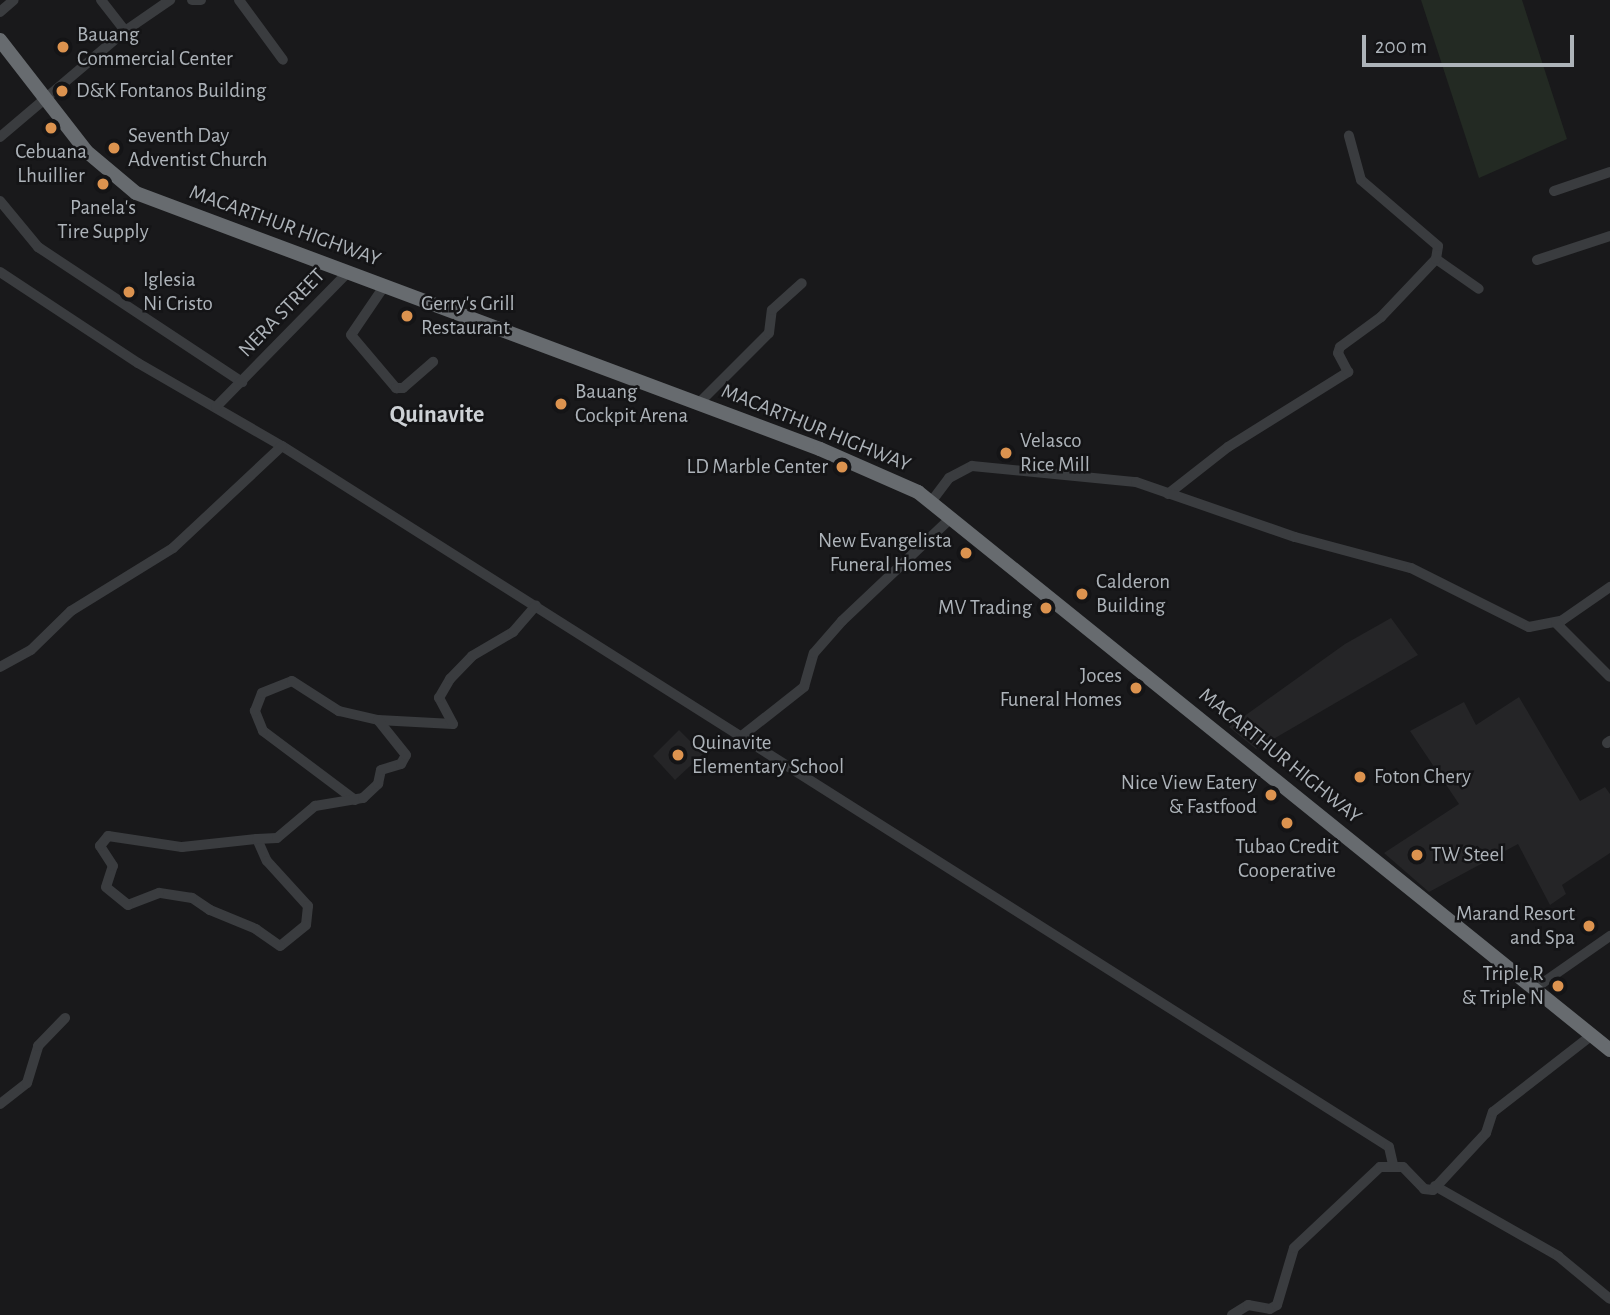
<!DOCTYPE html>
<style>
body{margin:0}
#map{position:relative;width:1610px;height:1315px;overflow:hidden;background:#19191b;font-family:"Alegreya Sans",sans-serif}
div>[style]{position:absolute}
.built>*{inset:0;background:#252527}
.round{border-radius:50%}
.green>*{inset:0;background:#232a23}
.minor>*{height:10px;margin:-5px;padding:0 5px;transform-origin:5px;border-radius:5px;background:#3a3c3f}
.highway>*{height:14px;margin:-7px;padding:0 7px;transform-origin:7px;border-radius:7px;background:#676b6f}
.dots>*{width:19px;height:19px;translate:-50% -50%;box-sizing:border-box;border:4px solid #141416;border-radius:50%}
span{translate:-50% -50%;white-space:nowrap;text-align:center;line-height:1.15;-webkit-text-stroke:5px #141416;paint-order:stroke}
.poi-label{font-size:21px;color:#adb3b9}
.left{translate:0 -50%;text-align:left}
.right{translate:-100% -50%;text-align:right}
.street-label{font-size:21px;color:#adb3b9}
.quarter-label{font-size:24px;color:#cdd1d5;font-weight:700}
.scale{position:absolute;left:1362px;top:35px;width:212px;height:32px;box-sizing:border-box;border:4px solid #adb3b9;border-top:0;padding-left:9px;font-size:21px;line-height:24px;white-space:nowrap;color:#adb3b9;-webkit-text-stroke:5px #141416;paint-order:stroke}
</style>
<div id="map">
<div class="built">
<div class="round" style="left:998px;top:445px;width:16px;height:16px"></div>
<div style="clip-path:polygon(1391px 618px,1418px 655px,1256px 749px,1229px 727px,1345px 644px)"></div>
<div style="clip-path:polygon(1519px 697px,1580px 801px,1605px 787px,1610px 794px,1610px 853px,1562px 885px,1566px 894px,1550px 905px,1518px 844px,1429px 892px,1384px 853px,1459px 804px,1410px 731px,1464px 702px,1476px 725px)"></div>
<div style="clip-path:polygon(679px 730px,703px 754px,675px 780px,653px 756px)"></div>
</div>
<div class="green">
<div style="clip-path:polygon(1421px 0,1522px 0,1567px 139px,1479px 178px)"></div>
</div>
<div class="minor">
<div style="left:101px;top:0;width:39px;rotate:52deg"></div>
<div style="left:192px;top:0;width:9px"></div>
<div style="left:239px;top:0;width:74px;rotate:53.7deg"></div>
<div style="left:0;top:12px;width:18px;rotate:-41deg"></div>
<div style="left:0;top:137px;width:164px;rotate:-40.3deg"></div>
<div style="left:125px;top:31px;width:55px;rotate:-34.6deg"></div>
<div style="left:1554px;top:191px;width:59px;rotate:-18.7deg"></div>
<div style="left:0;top:201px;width:60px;rotate:50.4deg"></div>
<div style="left:38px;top:247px;width:245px;rotate:33.5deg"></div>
<div style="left:1436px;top:259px;width:52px;rotate:34.9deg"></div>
<div style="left:1537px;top:260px;width:77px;rotate:-18.2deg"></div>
<div style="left:0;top:272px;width:165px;rotate:33.4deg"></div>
<div style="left:138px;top:363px;width:166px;rotate:30deg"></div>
<div style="left:282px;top:446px;width:1310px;rotate:32.34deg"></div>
<div style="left:1389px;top:1147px;width:17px;rotate:77deg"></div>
<div style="left:385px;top:285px;width:60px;rotate:124.2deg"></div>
<div style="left:351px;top:335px;width:70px;rotate:49.7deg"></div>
<div style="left:396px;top:388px;width:7px"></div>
<div style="left:403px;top:388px;width:40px;rotate:-41deg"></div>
<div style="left:698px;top:404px;width:100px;rotate:-45deg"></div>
<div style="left:769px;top:333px;width:23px;rotate:-83deg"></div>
<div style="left:772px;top:310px;width:40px;rotate:-42deg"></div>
<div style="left:216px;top:407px;width:190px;rotate:-45.6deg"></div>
<div style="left:1168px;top:494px;width:76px;rotate:-38.1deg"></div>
<div style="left:1228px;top:447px;width:142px;rotate:-32deg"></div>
<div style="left:1348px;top:372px;width:21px;rotate:-118deg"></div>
<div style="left:1338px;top:353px;width:6px;rotate:-72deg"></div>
<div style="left:1340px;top:347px;width:51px;rotate:-36.2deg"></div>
<div style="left:1381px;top:317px;width:80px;rotate:-46.5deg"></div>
<div style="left:1436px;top:259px;width:13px;rotate:-81deg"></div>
<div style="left:1438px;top:246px;width:101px;rotate:-139.4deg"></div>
<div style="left:1361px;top:180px;width:46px;rotate:-105.3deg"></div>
<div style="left:931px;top:502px;width:30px;rotate:-53deg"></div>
<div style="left:949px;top:478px;width:26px;rotate:-28deg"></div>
<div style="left:972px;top:466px;width:165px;rotate:5.6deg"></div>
<div style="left:1136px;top:482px;width:168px;rotate:19.1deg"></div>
<div style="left:1295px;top:537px;width:120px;rotate:15deg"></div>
<div style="left:1411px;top:568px;width:132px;rotate:26.6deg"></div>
<div style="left:1529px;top:627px;width:33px;rotate:-11deg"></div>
<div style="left:1561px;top:621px;width:60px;rotate:-34.8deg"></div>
<div style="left:1556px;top:623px;width:76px;rotate:45deg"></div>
<div style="left:0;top:667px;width:35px;rotate:-29deg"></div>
<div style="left:31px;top:650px;width:56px;rotate:-44.3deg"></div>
<div style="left:71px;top:611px;width:120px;rotate:-31.7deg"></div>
<div style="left:173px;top:548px;width:149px;rotate:-43.1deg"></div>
<div style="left:743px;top:735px;width:78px;rotate:-38.2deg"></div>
<div style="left:804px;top:687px;width:35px;rotate:-74deg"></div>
<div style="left:814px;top:653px;width:43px;rotate:-48.8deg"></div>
<div style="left:842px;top:621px;width:151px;rotate:-43.4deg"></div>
<div style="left:1607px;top:743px;width:4px;rotate:-34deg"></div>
<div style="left:355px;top:800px;width:115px;rotate:-143.1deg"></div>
<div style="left:263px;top:731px;width:22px;rotate:-112deg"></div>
<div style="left:255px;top:711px;width:19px;rotate:-69deg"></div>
<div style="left:262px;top:693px;width:32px;rotate:-22deg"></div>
<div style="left:292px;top:681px;width:56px;rotate:32.6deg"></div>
<div style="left:339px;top:711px;width:40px;rotate:13deg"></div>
<div style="left:378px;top:720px;width:75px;rotate:3.1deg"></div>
<div style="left:453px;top:724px;width:30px;rotate:-118deg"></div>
<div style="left:439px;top:698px;width:22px;rotate:-60deg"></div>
<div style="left:450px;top:679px;width:32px;rotate:-46deg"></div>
<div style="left:472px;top:656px;width:48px;rotate:-30.3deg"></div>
<div style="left:513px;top:632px;width:35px;rotate:-49deg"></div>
<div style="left:257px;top:839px;width:24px;rotate:66deg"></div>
<div style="left:267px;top:861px;width:61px;rotate:47.7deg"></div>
<div style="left:308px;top:906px;width:19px;rotate:96deg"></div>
<div style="left:306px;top:925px;width:33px;rotate:141deg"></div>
<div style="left:280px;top:946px;width:29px;rotate:-145deg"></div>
<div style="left:256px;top:929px;width:50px;rotate:-157.6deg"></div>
<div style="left:210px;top:910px;width:22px;rotate:-146deg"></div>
<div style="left:192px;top:898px;width:33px;rotate:-171deg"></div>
<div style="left:159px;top:893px;width:33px;rotate:159deg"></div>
<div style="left:128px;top:905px;width:28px;rotate:-141deg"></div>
<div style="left:106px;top:887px;width:22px;rotate:-72deg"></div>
<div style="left:113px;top:866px;width:24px;rotate:-123deg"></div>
<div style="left:100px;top:846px;width:13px;rotate:-51deg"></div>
<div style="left:108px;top:836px;width:75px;rotate:8.5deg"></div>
<div style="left:182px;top:847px;width:75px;rotate:-6.1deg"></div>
<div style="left:257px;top:839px;width:20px;rotate:-3deg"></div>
<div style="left:277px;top:838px;width:50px;rotate:-40.1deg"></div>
<div style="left:315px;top:806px;width:49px;rotate:-9.5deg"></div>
<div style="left:363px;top:798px;width:21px;rotate:-43deg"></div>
<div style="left:378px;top:784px;width:14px;rotate:-78deg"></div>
<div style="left:381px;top:770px;width:21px;rotate:-17deg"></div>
<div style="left:401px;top:764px;width:10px;rotate:-61deg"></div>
<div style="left:406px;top:755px;width:45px;rotate:-128.7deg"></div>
<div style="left:1534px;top:989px;width:93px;rotate:-34.9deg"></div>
<div style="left:0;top:1104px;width:34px;rotate:-38deg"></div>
<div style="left:27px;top:1083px;width:39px;rotate:-73deg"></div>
<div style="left:38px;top:1046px;width:39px;rotate:-46deg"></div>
<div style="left:1435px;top:1186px;width:142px;rotate:29.6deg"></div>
<div style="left:1558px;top:1256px;width:67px;rotate:39.6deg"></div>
<div style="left:1232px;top:1315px;width:19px;rotate:-32deg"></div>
<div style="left:1248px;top:1305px;width:22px;rotate:10deg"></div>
<div style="left:1270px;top:1309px;width:8px;rotate:-30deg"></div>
<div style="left:1277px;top:1305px;width:59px;rotate:-73.4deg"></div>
<div style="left:1294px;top:1248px;width:118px;rotate:-43.3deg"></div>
<div style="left:1380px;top:1167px;width:23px"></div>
<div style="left:1403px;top:1167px;width:30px;rotate:46deg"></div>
<div style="left:1424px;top:1189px;width:9px;rotate:6deg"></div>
<div style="left:1433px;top:1190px;width:78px;rotate:-47.1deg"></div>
<div style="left:1486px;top:1133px;width:22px;rotate:-72deg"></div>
<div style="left:1493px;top:1112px;width:125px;rotate:-37.9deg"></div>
</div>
<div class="highway">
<div style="left:0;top:40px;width:140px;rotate:52.2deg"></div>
<div style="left:86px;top:151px;width:65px;rotate:40deg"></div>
<div style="left:136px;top:193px;width:730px;rotate:20.52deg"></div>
<div style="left:820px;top:449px;width:107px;rotate:23.7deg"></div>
<div style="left:918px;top:492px;width:889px;rotate:38.88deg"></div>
</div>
<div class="dots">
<div style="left:63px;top:47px;background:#dc934f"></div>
<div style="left:62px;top:91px;background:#dc934f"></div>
<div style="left:51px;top:128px;background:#dc934f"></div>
<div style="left:114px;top:148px;background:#dc934f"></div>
<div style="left:103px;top:184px;background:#dc934f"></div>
<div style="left:129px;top:292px;background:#dc934f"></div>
<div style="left:407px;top:316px;background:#dc934f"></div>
<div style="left:561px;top:404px;background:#dc934f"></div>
<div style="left:1006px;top:453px;background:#dc934f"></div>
<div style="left:842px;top:467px;background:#dc934f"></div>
<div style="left:966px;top:553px;background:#dc934f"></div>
<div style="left:1082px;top:594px;background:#dc934f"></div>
<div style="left:1046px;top:608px;background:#dc934f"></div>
<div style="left:1136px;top:688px;background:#dc934f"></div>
<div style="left:678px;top:755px;background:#dc934f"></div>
<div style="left:1360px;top:777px;background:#dc934f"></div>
<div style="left:1271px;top:795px;background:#dc934f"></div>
<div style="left:1287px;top:823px;background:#dc934f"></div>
<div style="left:1417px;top:855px;background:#dc934f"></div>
<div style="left:1589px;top:926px;background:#dc934f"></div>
<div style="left:1558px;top:986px;background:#dc934f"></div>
</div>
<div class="poi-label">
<span class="left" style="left:77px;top:47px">Bauang<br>Commercial Center</span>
<span class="left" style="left:76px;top:91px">D&amp;K Fontanos Building</span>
<span class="left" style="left:128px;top:148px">Seventh Day<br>Adventist Church</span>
<span style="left:51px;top:164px">Cebuana<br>Lhuillier</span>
<span style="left:103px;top:220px">Panela's<br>Tire Supply</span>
<span class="left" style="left:143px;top:292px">Iglesia<br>Ni Cristo</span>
<span class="left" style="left:421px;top:316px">Gerry's Grill<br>Restaurant</span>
<span class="left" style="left:575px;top:404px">Bauang<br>Cockpit Arena</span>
<span class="left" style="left:1020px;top:453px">Velasco<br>Rice Mill</span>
<span class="right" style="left:828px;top:467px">LD Marble Center</span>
<span class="right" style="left:952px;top:553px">New Evangelista<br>Funeral Homes</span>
<span class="left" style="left:1096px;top:594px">Calderon<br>Building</span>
<span class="right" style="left:1032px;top:608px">MV Trading</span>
<span class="right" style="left:1122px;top:688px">Joces<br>Funeral Homes</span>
<span class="left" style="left:692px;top:755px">Quinavite<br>Elementary School</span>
<span class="left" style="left:1374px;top:777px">Foton Chery</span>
<span class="right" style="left:1257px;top:795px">Nice View Eatery<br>&amp; Fastfood</span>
<span style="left:1287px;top:859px">Tubao Credit<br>Cooperative</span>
<span class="left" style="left:1431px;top:855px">TW Steel</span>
<span class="right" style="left:1575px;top:926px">Marand Resort<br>and Spa</span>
<span class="right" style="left:1544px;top:986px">Triple R<br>&amp; Triple N</span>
</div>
<div class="street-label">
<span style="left:285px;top:226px;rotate:20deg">MACARTHUR HIGHWAY</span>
<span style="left:282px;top:313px;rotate:-46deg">NERA STREET</span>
<span style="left:816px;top:428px;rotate:22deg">MACARTHUR HIGHWAY</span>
<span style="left:1280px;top:756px;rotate:39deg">MACARTHUR HIGHWAY</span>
</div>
<div class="quarter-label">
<span style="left:437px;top:416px">Quinavite</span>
</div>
<div class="scale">200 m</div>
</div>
